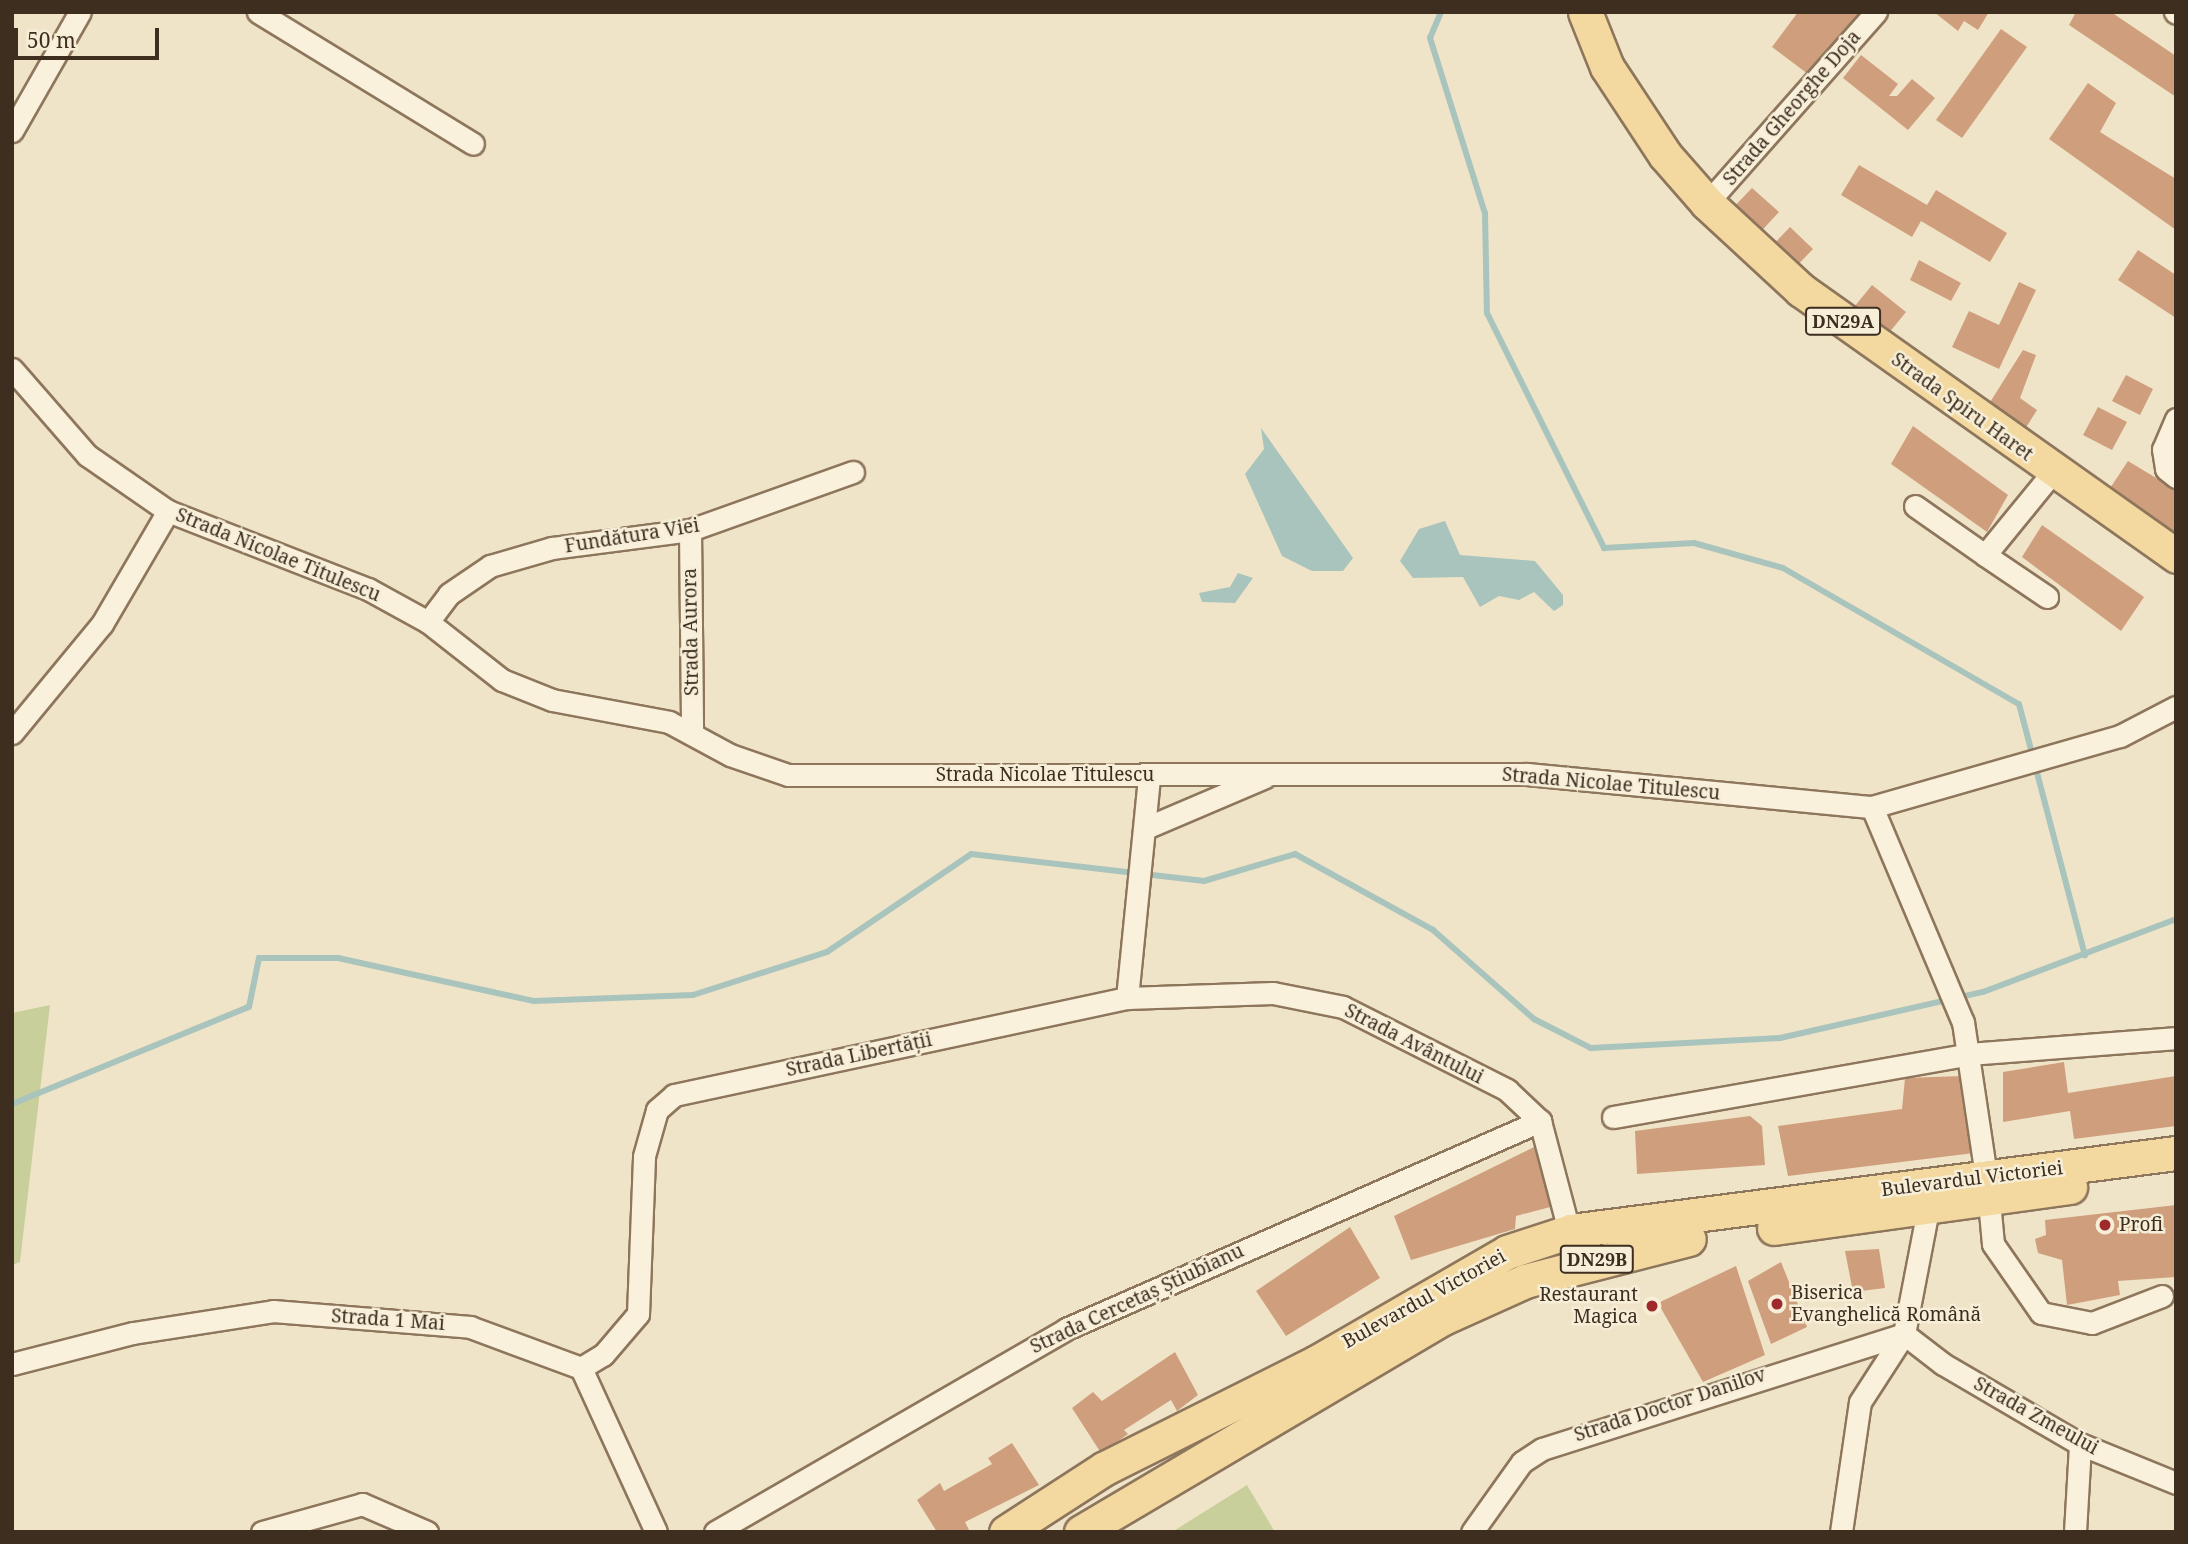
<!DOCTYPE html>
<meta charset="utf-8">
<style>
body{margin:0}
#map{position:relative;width:2188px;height:1544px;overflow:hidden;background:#f0e4c8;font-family:"Noto Serif",serif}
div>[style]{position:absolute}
.green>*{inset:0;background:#c9cf9b}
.water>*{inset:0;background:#a9c4bc}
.stream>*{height:6px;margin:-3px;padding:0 3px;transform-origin:3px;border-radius:3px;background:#a9c4bc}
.building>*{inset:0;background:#cf9f7d}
.roads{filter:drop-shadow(2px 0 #8d765c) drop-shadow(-2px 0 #8d765c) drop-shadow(0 2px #8d765c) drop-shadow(0 -2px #8d765c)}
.street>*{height:21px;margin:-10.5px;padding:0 10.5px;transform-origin:10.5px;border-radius:10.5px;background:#faf1dc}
.primary>*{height:33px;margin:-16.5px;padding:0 16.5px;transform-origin:16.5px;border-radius:16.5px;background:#f3d9a0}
.dots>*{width:19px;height:19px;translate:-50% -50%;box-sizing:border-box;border:4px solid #f7eed8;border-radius:50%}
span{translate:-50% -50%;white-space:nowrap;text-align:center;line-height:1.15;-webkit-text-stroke:5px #f7eed8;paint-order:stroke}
.shield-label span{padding:2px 5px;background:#f7eed8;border:2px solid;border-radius:5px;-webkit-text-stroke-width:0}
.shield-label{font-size:18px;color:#3d2e20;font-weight:700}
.street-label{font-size:19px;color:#3d2e20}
.poi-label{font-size:19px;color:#3d2e20}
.left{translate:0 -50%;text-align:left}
.right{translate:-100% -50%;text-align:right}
.frame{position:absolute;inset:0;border:14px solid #3d2e20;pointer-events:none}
.scale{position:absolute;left:14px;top:28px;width:145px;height:32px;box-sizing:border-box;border:4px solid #3d2e20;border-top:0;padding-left:9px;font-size:21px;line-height:24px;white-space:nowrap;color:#3d2e20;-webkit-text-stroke:5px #f7eed8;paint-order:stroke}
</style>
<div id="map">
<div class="green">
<div style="clip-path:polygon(50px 1005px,20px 1262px,12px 1265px,12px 1013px)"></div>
<div style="clip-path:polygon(1247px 1485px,1275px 1532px,1172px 1532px)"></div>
</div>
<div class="water">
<div style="clip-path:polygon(1261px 428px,1353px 558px,1343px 571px,1312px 571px,1282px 556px,1245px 474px,1264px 449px)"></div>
<div style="clip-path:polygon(1445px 521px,1460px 555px,1535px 561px,1563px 595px,1563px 605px,1554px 611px,1534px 592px,1519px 600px,1499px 596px,1480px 607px,1463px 577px,1413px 578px,1400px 561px,1419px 529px)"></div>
<div style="clip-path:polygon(1238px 573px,1253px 578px,1235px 603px,1202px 602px,1199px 593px,1230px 587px)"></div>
</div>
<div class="stream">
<div style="left:1441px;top:12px;width:28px;rotate:113deg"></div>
<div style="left:1430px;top:38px;width:183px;rotate:72.6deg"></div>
<div style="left:1485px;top:213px;width:100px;rotate:88.9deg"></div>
<div style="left:1487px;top:313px;width:263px;rotate:63.5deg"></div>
<div style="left:1604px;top:548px;width:90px;rotate:-3.2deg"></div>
<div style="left:1694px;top:543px;width:92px;rotate:15.7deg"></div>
<div style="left:1783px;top:568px;width:272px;rotate:30deg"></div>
<div style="left:2019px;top:704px;width:260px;rotate:75.3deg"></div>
<div style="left:12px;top:1104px;width:256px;rotate:-22.3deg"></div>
<div style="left:249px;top:1007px;width:50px;rotate:-78.5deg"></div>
<div style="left:259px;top:958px;width:79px"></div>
<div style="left:338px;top:958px;width:201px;rotate:12.4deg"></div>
<div style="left:534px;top:1001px;width:159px;rotate:-2.2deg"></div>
<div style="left:693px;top:995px;width:141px;rotate:-17.8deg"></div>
<div style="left:827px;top:952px;width:174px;rotate:-34.2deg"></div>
<div style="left:971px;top:854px;width:235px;rotate:6.6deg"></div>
<div style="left:1204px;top:881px;width:95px;rotate:-16.5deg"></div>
<div style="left:1295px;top:854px;width:158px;rotate:28.8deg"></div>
<div style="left:1433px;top:930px;width:135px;rotate:41.4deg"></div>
<div style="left:1534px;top:1019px;width:64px;rotate:27deg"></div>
<div style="left:1591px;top:1048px;width:189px;rotate:-3deg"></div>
<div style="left:1780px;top:1038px;width:208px;rotate:-12.8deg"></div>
<div style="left:1983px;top:992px;width:206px;rotate:-20.7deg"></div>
</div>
<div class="building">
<div style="clip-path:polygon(1798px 12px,1860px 12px,1812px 77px,1772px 47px)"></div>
<div style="clip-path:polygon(1934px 12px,1989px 12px,1978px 30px,1964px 21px,1958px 31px)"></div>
<div style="clip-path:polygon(2076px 12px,2111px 12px,2176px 56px,2176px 97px,2069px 25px)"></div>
<div style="clip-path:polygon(2001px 29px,2027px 47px,1962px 138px,1936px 120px)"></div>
<div style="clip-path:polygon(1861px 55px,1898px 84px,1889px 96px,1897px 96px,1912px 79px,1935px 98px,1908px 130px,1843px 78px)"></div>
<div style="clip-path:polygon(2088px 83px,2116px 103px,2100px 132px,2176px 179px,2176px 230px,2049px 139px)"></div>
<div style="clip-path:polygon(1859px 165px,1927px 205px,1936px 190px,2007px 233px,1990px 262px,1921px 221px,1912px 237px,1841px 195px)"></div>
<div style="clip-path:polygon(1752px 188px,1779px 212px,1754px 239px,1727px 214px)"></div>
<div style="clip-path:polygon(1790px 227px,1813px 249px,1791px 272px,1768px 250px)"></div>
<div style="clip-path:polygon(2138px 250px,2176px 275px,2176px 318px,2118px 280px)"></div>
<div style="clip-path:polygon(1919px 260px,1961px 283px,1951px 301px,1910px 280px)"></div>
<div style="clip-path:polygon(2019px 282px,2036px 290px,1999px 369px,1952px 347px,1969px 311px,1999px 325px)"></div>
<div style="clip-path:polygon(1872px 285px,1906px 312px,1884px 339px,1850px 312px)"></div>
<div style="clip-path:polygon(2023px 350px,2036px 355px,2020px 398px,2037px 410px,2017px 442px,1975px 426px)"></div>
<div style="clip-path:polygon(2126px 375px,2153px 389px,2140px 415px,2112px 401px)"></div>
<div style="clip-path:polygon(2098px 407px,2127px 422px,2112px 450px,2083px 435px)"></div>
<div style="clip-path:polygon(1913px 426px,2008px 495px,1987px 532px,1891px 464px)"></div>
<div style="clip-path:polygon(2128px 461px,2176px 490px,2176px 554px,2093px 514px)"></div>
<div style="clip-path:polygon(2042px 525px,2144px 597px,2121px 631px,2022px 557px)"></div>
<div style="clip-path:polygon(2064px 1062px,2068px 1093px,2176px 1076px,2176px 1126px,2074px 1139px,2070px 1111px,2003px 1122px,2003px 1072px)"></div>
<div style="clip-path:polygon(1962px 1076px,1974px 1153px,1788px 1176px,1778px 1126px,1902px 1109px,1905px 1078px)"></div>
<div style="clip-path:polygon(1750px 1116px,1762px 1126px,1765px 1165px,1637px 1174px,1635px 1131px)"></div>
<div style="clip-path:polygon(1534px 1147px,1554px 1206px,1516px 1216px,1515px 1229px,1411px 1260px,1394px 1216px)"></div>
<div style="clip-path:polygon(2176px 1205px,2176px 1277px,2118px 1281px,2120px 1295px,2067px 1305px,2062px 1260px,2038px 1253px,2035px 1239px,2046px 1235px,2045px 1220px)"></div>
<div style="clip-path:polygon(1350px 1227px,1380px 1278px,1286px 1336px,1256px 1291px)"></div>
<div style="clip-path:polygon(1879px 1249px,1885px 1288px,1853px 1292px,1845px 1251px)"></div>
<div style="clip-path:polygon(1781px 1262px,1807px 1327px,1771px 1344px,1748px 1281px)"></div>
<div style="clip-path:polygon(1736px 1266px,1765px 1355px,1703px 1382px,1658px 1303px)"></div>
<div style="clip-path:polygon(1175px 1352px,1198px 1395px,1177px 1411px,1171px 1400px,1124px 1430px,1128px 1434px,1101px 1453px,1072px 1408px,1093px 1392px,1102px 1401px)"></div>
<div style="clip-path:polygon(1012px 1443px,1039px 1485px,965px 1522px,970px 1532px,937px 1532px,917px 1500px,940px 1483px,944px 1491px,992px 1464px,988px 1458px)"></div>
</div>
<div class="roads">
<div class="street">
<div style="left:258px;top:12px;width:252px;rotate:31.5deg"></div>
<div style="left:2175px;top:12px;width:1px;rotate:45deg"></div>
<div style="left:12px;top:131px;width:137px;rotate:-60.3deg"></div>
<div style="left:1707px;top:203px;width:255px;rotate:-48.5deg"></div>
<div style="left:12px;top:369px;width:114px;rotate:48.9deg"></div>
<div style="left:87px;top:455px;width:98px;rotate:34.7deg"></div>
<div style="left:168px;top:511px;width:215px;rotate:21.3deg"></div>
<div style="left:368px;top:589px;width:68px;rotate:28.8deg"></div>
<div style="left:428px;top:622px;width:94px;rotate:38.1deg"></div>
<div style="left:502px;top:680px;width:54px;rotate:21.8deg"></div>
<div style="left:552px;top:700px;width:119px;rotate:10.6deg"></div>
<div style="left:669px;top:722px;width:69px;rotate:28.4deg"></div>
<div style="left:730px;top:755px;width:61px;rotate:19deg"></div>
<div style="left:788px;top:775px;width:739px;rotate:-0.08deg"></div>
<div style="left:1527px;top:774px;width:347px;rotate:5.5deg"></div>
<div style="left:1872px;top:807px;width:258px;rotate:-16deg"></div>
<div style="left:2120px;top:736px;width:63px;rotate:-27.4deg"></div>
<div style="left:2176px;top:419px;width:33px;rotate:113deg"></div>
<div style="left:2163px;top:449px;width:20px;rotate:81deg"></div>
<div style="left:2166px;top:469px;width:13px;rotate:39deg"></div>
<div style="left:1915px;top:506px;width:85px;rotate:35deg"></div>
<div style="left:1985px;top:555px;width:106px;rotate:-50.7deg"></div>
<div style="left:690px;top:530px;width:204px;rotate:89.4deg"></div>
<div style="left:1985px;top:555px;width:75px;rotate:34.1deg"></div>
<div style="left:428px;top:622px;width:35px;rotate:-53deg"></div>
<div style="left:449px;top:594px;width:50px;rotate:-34.3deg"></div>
<div style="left:490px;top:566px;width:65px;rotate:-16.2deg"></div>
<div style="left:552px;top:548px;width:139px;rotate:-7.4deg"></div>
<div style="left:690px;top:530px;width:173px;rotate:-19.6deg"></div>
<div style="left:12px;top:733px;width:141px;rotate:-50.5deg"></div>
<div style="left:102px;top:624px;width:131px;rotate:-59.7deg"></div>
<div style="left:1872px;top:807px;width:233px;rotate:67.1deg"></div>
<div style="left:1963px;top:1022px;width:156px;rotate:81.5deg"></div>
<div style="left:1148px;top:827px;width:127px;rotate:-23.1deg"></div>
<div style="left:1127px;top:998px;width:223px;rotate:-84.3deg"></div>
<div style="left:1613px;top:1117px;width:362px;rotate:-10deg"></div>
<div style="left:1969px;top:1054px;width:208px;rotate:-4.4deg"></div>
<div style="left:1989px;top:1201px;width:43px;rotate:84.7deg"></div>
<div style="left:1993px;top:1244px;width:84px;rotate:55.2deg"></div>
<div style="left:2041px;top:1313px;width:52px;rotate:11.1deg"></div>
<div style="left:2092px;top:1323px;width:75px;rotate:-21.1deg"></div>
<div style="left:12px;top:1364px;width:125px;rotate:-14.4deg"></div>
<div style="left:133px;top:1333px;width:142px;rotate:-8.9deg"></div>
<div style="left:273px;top:1311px;width:198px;rotate:4.6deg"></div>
<div style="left:470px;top:1327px;width:118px;rotate:20.3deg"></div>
<div style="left:581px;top:1368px;width:180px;rotate:65.4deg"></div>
<div style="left:581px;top:1368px;width:26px;rotate:-31deg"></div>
<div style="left:603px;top:1355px;width:54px;rotate:-49.5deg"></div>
<div style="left:638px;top:1314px;width:158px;rotate:-87.8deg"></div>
<div style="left:644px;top:1156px;width:48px;rotate:-74.2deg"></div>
<div style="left:657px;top:1110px;width:23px;rotate:-41deg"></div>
<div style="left:674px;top:1095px;width:463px;rotate:-12.1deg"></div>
<div style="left:1127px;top:998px;width:146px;rotate:-2deg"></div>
<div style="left:1273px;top:993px;width:71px;rotate:11.3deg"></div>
<div style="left:1343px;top:1007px;width:184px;rotate:26.8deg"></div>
<div style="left:1507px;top:1090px;width:45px;rotate:43.2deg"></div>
<div style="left:1540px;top:1121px;width:149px;rotate:75.2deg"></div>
<div style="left:262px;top:1532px;width:104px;rotate:-15.6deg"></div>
<div style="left:362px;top:1504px;width:71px;rotate:23.3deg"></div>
<div style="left:715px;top:1532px;width:405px;rotate:-30deg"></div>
<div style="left:1066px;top:1329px;width:518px;rotate:-23.69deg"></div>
<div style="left:1472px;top:1532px;width:86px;rotate:-54.5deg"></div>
<div style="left:1522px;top:1462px;width:24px;rotate:-33deg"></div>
<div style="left:1542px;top:1449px;width:380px;rotate:-17.6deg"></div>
<div style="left:1904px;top:1334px;width:49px;rotate:37.6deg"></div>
<div style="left:1943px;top:1364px;width:159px;rotate:30.3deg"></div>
<div style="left:2080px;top:1444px;width:104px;rotate:22.1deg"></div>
<div style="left:1841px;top:1532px;width:131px;rotate:-81.7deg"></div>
<div style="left:1860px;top:1402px;width:81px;rotate:-57.1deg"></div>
<div style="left:1904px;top:1334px;width:127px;rotate:-79.1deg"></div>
<div style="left:2075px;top:1532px;width:88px;rotate:-86.7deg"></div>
</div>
<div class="primary">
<div style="left:1585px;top:12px;width:59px;rotate:68.2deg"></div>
<div style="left:1607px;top:67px;width:105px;rotate:56.6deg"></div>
<div style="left:1665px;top:155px;width:64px;rotate:48.8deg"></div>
<div style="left:1707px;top:203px;width:128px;rotate:42.8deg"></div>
<div style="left:1801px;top:290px;width:460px;rotate:35.3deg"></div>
<div style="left:1774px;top:1228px;width:299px;rotate:-7.9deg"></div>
<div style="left:1006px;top:1532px;width:118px;rotate:-32.9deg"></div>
<div style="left:1105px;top:1468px;width:235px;rotate:-26.6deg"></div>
<div style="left:1315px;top:1363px;width:222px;rotate:-30deg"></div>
<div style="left:1507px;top:1252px;width:67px;rotate:-18.2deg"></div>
<div style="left:1571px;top:1231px;width:610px;rotate:-7.35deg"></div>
<div style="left:1081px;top:1532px;width:418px;rotate:-30.6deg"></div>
<div style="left:1441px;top:1319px;width:92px;rotate:-24.3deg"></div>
<div style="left:1525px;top:1281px;width:169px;rotate:-14.4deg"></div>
</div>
</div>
<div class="dots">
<div style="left:2105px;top:1225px;background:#9e2a2b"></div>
<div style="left:1777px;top:1304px;background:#9e2a2b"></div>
<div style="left:1652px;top:1306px;background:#9e2a2b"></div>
</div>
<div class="shield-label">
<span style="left:1843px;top:321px">DN29A</span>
<span style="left:1597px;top:1259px">DN29B</span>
</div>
<div class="street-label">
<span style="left:1792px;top:108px;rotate:-49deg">Strada Gheorghe Doja</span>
<span style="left:1962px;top:407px;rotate:36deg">Strada Spiru Haret</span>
<span style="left:632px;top:536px;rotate:-9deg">Fundătura Viei</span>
<span style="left:278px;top:555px;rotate:22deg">Strada Nicolae Titulescu</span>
<span style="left:691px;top:632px;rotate:-91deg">Strada Aurora</span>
<span style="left:1045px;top:775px">Strada Nicolae Titulescu</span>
<span style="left:1611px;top:784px;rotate:5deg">Strada Nicolae Titulescu</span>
<span style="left:1414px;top:1044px;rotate:27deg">Strada Avântului</span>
<span style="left:859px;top:1055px;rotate:-12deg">Strada Libertății</span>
<span style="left:1972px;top:1179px;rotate:-7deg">Bulevardul Victoriei</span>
<span style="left:1137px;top:1299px;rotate:-25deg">Strada Cercetaș Știubianu</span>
<span style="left:1424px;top:1299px;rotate:-29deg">Bulevardul Victoriei</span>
<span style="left:388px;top:1320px;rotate:4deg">Strada 1 Mai</span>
<span style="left:1670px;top:1405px;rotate:-18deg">Strada Doctor Danilov</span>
<span style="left:2036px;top:1416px;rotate:29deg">Strada Zmeului</span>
</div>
<div class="poi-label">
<span class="left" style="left:2119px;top:1225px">Profi</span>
<span class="left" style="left:1791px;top:1304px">Biserica<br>Evanghelică Română</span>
<span class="right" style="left:1638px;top:1306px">Restaurant<br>Magica</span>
</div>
<div class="frame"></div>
<div class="scale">50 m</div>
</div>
